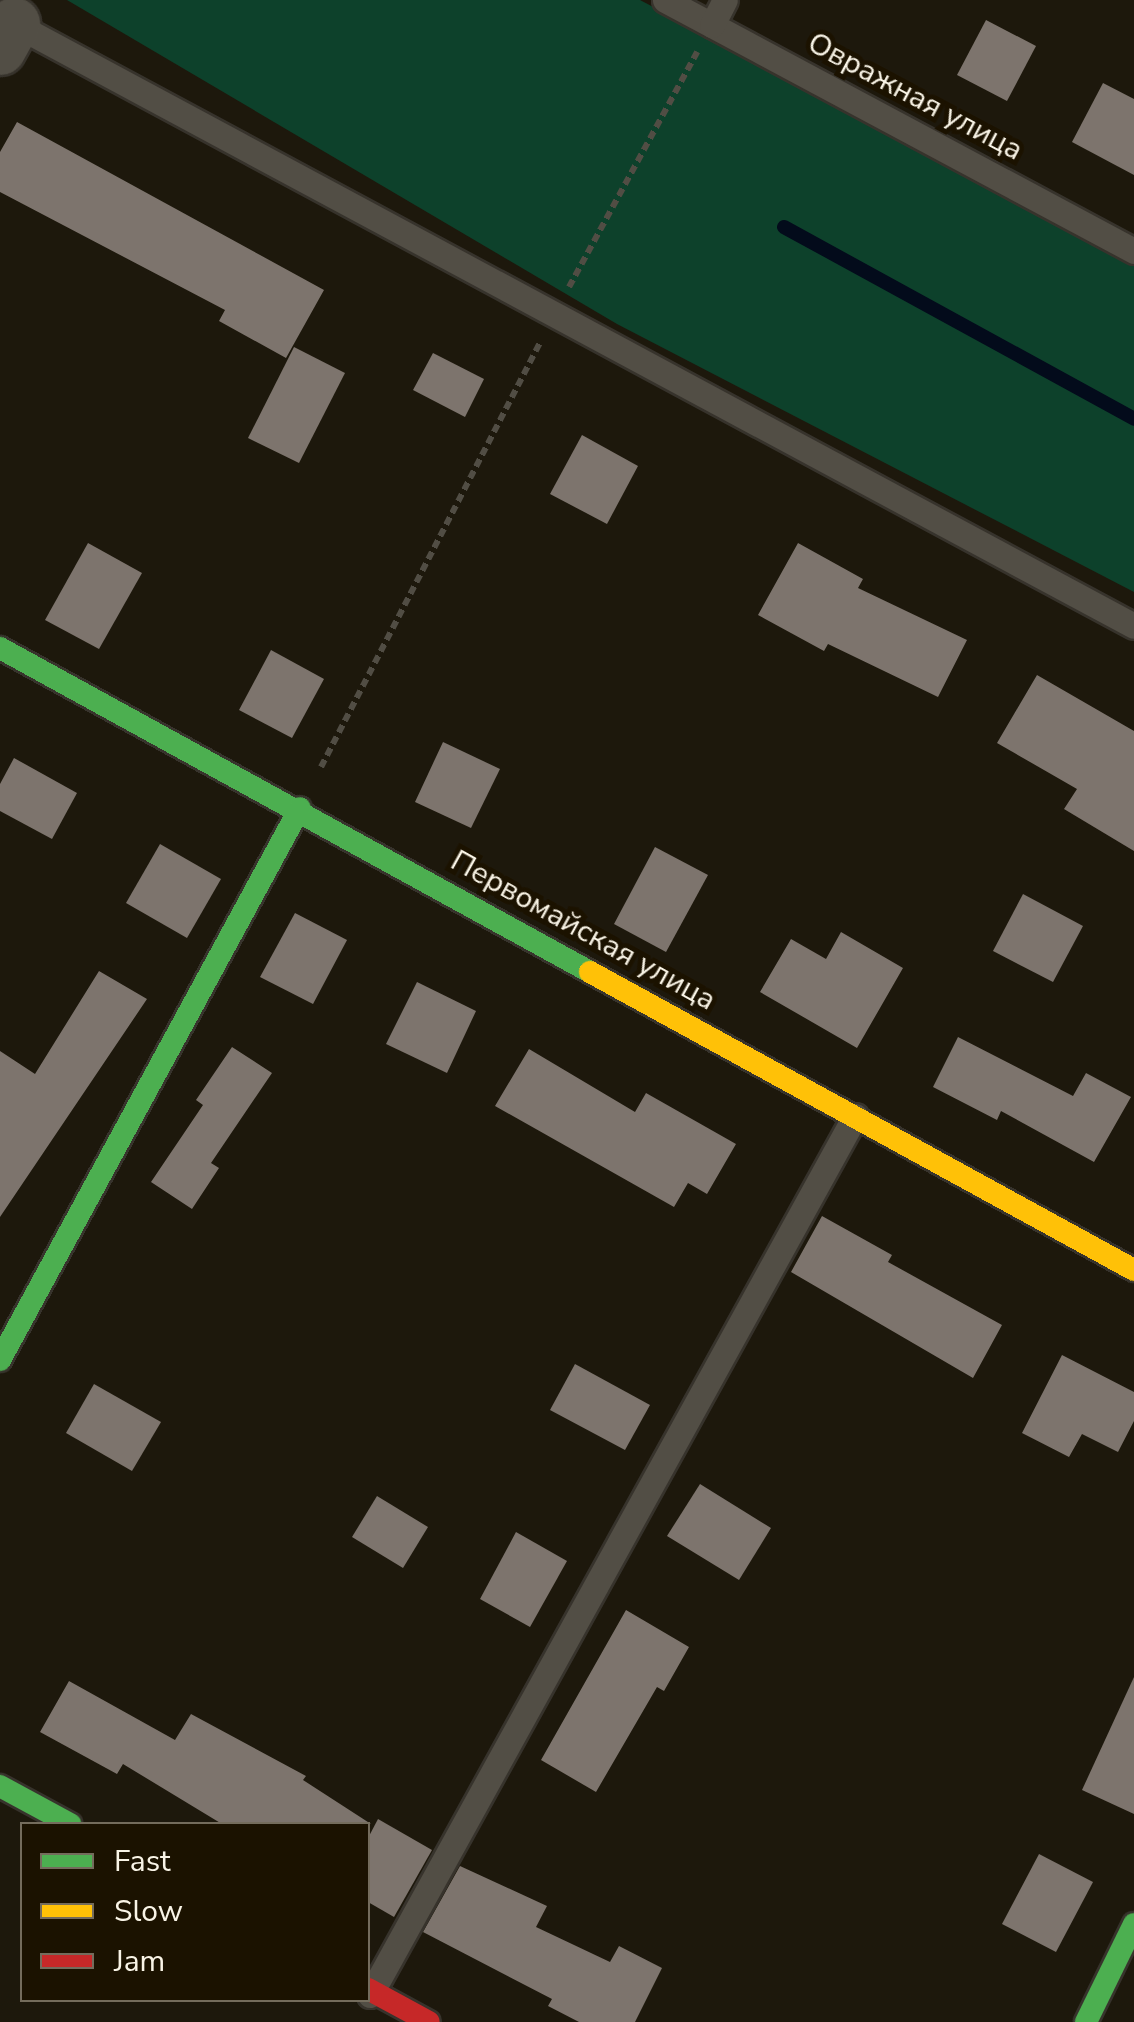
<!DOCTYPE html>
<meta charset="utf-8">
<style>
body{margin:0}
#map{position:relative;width:1134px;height:2022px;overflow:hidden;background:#1d180c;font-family:"Nunito Sans",sans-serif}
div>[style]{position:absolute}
.green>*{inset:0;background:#0d412b}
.stream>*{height:14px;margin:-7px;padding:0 7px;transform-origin:7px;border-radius:7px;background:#030b1b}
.building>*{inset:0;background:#7d746d}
.path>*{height:6px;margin-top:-3px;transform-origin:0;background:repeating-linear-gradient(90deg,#514d44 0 8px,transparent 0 13px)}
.roads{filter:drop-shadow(2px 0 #37332c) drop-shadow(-2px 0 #37332c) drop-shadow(0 2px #37332c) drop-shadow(0 -2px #37332c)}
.lane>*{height:25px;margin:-12.5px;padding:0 12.5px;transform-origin:12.5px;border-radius:12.5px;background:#524e45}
.street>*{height:52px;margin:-26px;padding:0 26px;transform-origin:26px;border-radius:26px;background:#524e45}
.fast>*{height:22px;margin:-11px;padding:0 11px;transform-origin:11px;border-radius:11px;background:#4caf50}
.slow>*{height:22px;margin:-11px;padding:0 11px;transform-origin:11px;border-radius:11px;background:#ffc107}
.jam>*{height:22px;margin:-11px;padding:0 11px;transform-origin:11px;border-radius:11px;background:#c62828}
span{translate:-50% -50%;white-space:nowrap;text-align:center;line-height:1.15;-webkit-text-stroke:10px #1b1200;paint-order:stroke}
.street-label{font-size:30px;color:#f9f4e6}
.legend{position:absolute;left:20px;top:1822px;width:350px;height:180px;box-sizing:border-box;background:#1b1200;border:2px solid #746c5c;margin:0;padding:12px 18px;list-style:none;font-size:30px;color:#f9f4e6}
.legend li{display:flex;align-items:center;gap:20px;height:50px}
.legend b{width:50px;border:2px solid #746c5c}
</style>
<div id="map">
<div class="green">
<div style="clip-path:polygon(67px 0,640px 0,1134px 262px,1134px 592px,617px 324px)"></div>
</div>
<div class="stream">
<div style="left:784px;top:227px;width:399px;rotate:28.7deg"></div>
</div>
<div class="building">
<div style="clip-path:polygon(986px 20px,1036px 46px,1007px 101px,957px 75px)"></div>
<div style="clip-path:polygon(1103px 83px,1134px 99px,1134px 175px,1072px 142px)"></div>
<div style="clip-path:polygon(17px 122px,324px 290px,286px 358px,219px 321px,225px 310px,0 192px,0 152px)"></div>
<div style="clip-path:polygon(294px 347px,345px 373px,299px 463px,248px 438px)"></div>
<div style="clip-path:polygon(433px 353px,484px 379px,465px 417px,413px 390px)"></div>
<div style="clip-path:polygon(582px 435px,638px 466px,607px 524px,550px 494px)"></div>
<div style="clip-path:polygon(88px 543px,142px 573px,99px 649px,45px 620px)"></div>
<div style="clip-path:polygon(798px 543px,863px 579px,858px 588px,967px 640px,938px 697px,828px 644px,824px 651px,758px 615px)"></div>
<div style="clip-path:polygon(271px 650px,324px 679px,292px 738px,239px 710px)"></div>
<div style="clip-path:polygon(1037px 675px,1134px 731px,1134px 851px,1064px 809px,1077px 789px,997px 743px)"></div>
<div style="clip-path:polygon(443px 742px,500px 769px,471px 828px,415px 802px)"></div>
<div style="clip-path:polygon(14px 758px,77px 793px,52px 839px,0 811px,0 784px)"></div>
<div style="clip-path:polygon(160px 844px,221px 879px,187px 938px,126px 903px)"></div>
<div style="clip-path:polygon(655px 847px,708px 875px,666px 952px,614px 924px)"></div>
<div style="clip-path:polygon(1023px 894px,1083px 926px,1053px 982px,993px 951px)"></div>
<div style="clip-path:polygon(295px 913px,347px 940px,313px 1004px,260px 977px)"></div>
<div style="clip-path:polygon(841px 932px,903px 968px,857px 1048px,760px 992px,791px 939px,826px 959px)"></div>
<div style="clip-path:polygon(99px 971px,147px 999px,0 1217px,0 1051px,35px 1074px)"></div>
<div style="clip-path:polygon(417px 982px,476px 1011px,447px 1073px,386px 1044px)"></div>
<div style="clip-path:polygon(958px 1037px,1073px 1096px,1086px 1073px,1131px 1097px,1094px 1162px,1001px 1111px,997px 1120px,933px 1087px)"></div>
<div style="clip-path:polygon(232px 1047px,272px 1073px,211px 1163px,219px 1168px,192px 1209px,151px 1182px,203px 1105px,196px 1100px)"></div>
<div style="clip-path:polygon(529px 1049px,635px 1112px,646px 1093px,736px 1144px,707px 1194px,688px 1183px,674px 1207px,495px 1106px)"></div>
<div style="clip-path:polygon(822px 1216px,892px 1255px,888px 1262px,1002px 1325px,973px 1378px,791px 1272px)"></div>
<div style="clip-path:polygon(1062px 1355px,1134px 1392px,1134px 1421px,1118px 1452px,1082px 1434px,1069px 1457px,1022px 1433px)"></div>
<div style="clip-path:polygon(575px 1364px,650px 1405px,625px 1450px,550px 1410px)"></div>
<div style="clip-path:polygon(94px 1384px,161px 1422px,132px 1471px,66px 1433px)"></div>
<div style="clip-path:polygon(700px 1484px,771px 1528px,739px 1580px,667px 1536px)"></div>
<div style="clip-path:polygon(377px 1496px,428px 1527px,403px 1568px,352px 1537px)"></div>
<div style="clip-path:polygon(516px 1532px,567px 1561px,530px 1627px,480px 1599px)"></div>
<div style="clip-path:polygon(626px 1610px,689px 1647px,664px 1691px,657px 1687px,596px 1792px,541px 1760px)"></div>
<div style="clip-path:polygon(1134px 1677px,1134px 1814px,1082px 1790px)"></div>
<div style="clip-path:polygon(69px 1681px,175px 1740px,191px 1714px,306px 1776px,303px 1780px,371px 1824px,222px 1824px,123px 1764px,117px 1774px,40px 1732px)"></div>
<div style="clip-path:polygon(378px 1819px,432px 1850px,394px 1917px,368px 1902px,368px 1838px)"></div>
<div style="clip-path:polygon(1039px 1854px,1093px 1882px,1056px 1952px,1002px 1924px)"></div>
<div style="clip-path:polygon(460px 1866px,547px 1906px,536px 1927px,610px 1962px,619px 1946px,662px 1968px,635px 2022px,579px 2022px,548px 2006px,552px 1999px,423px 1932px)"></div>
</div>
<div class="path">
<div style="left:569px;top:287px;width:268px;rotate:-61.4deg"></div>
<div style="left:321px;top:767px;width:478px;rotate:-62.7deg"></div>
</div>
<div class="roads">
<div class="lane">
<div style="left:665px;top:0;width:532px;rotate:28.15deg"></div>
<div style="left:9px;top:21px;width:1277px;rotate:28.27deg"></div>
<div style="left:712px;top:25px;width:28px;rotate:-63deg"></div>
<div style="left:370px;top:1995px;width:1004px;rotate:-61.11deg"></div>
</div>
<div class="street">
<div style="left:0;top:49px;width:29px;rotate:-61deg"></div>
</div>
<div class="fast">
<div style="left:0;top:648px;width:673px;rotate:28.77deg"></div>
<div style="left:0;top:1360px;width:628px;rotate:-61.48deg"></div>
<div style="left:0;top:1786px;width:80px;rotate:28.5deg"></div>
<div style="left:1086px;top:2022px;width:109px;rotate:-63.9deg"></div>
</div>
<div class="slow">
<div style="left:590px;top:972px;width:620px;rotate:28.71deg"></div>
</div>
<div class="jam">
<div style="left:368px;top:1989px;width:69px;rotate:28.4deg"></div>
</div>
</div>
<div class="street-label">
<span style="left:915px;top:97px;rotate:28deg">Овражная улица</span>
<span style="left:583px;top:931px;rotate:29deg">Первомайская улица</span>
</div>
<ul class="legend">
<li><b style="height:12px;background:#4caf50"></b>Fast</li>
<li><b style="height:12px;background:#ffc107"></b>Slow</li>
<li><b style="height:12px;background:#c62828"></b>Jam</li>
</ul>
</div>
